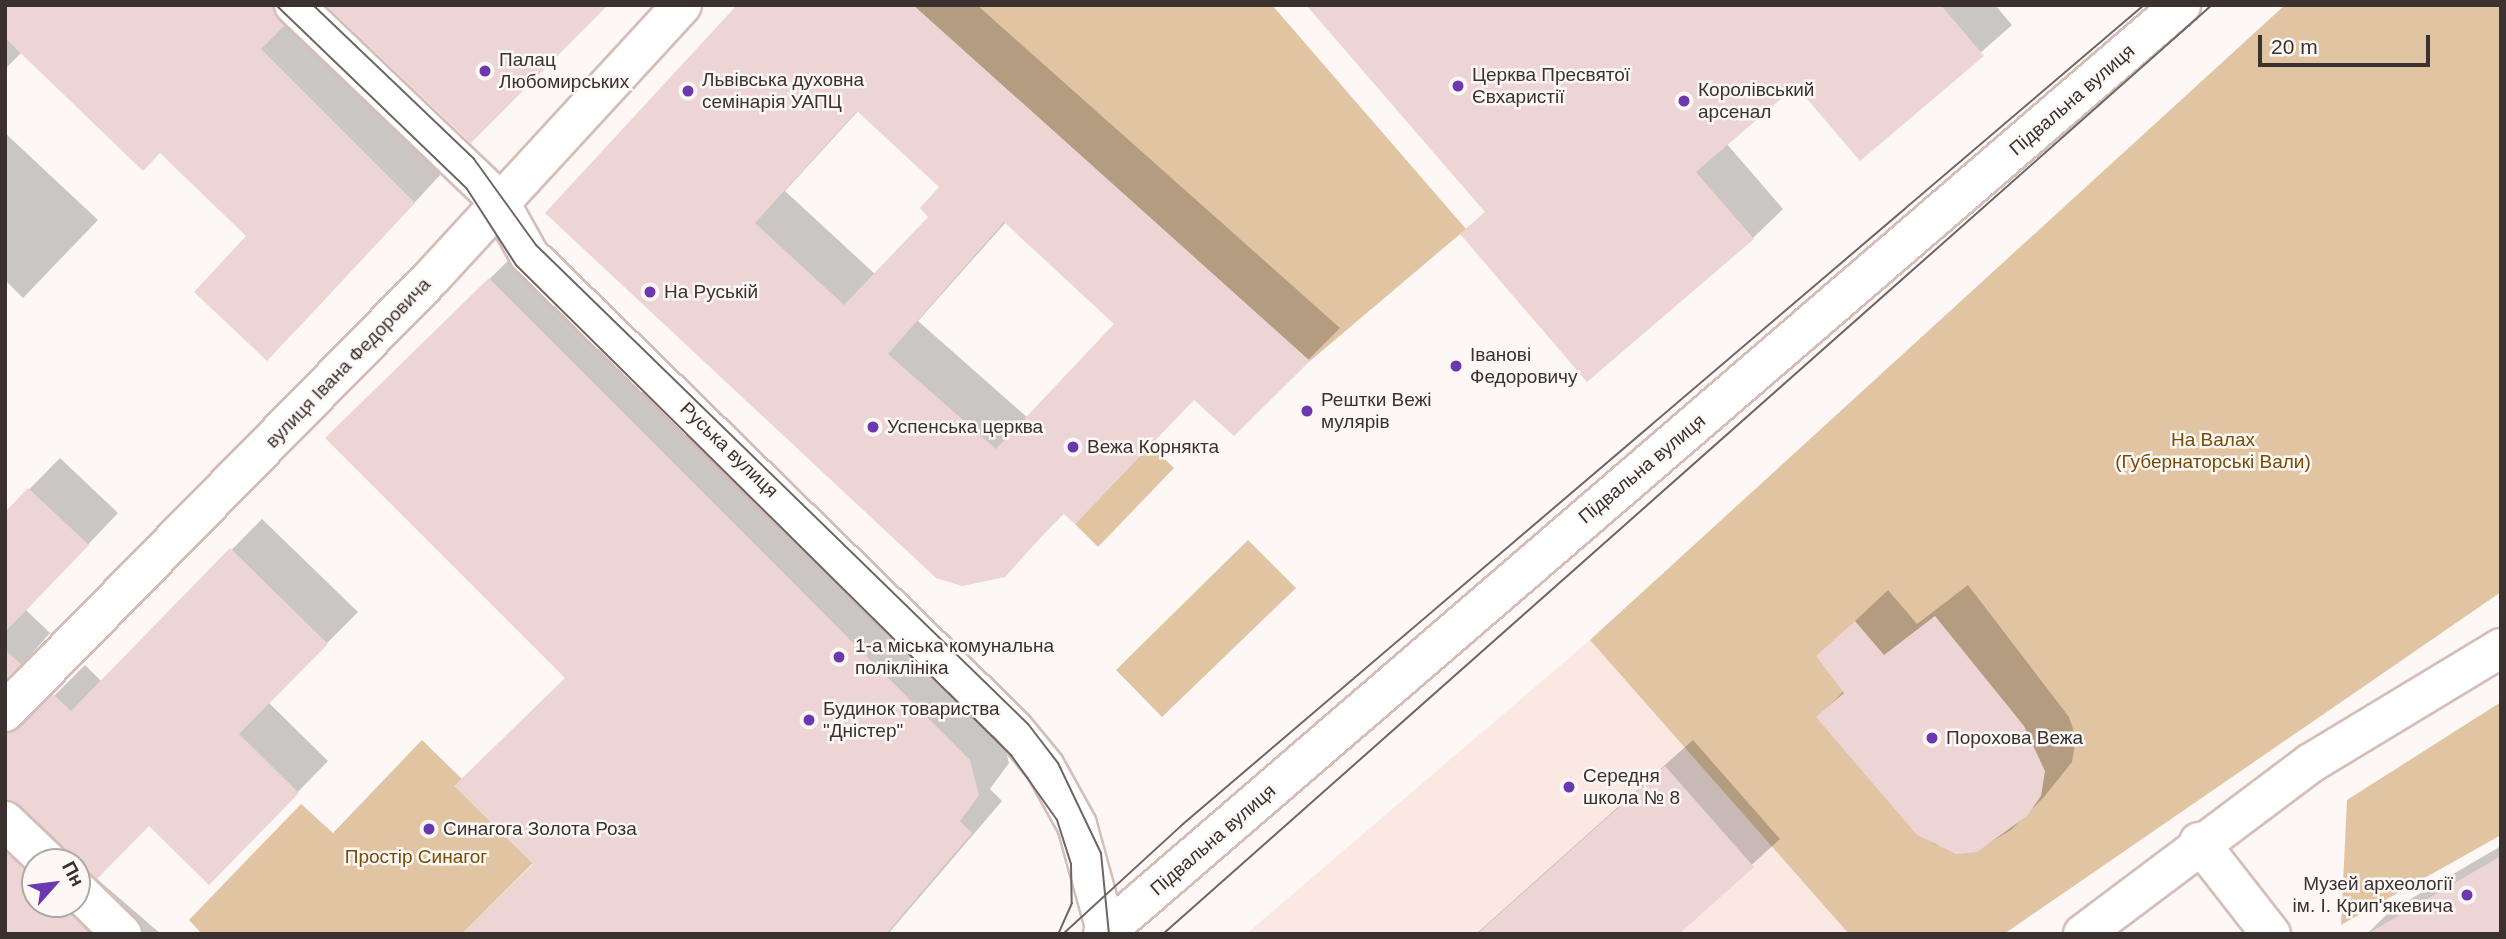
<!DOCTYPE html>
<meta charset="utf-8">
<style>
body{margin:0}
#map{position:relative;width:2506px;height:939px;overflow:hidden;background:#fdf8f6;font-family:Helvetica,sans-serif}
div>[style]{position:absolute}
.built>*{inset:0;background:#fce8e3}
.green>*{inset:0;background:#e1c4a1}
.shadow>*{inset:0;background:#0003}
.building>*{inset:0;background:#edd4d5}
.roads{filter:drop-shadow(2px 0 #d5beb8) drop-shadow(-2px 0 #d5beb8) drop-shadow(0 2px #d5beb8) drop-shadow(0 -2px #d5beb8)}
.street>*{height:38px;margin:-19px;padding:0 19px;transform-origin:19px;border-radius:19px;background:#fff}
.primary>*{height:38px;margin:-19px;padding:0 19px;transform-origin:19px;border-radius:19px;background:#fff}
.tram>*{height:2px;margin:-1px;padding:0 1px;transform-origin:1px;border-radius:1px;background:#6e6663}
.dots>*{width:19px;height:19px;translate:-50% -50%;box-sizing:border-box;border:4px solid #fdf8f6;border-radius:50%}
span{translate:-50% -50%;white-space:nowrap;text-align:center;line-height:1.15;-webkit-text-stroke:5px #fdf8f6;paint-order:stroke}
.poi-label{font-size:19px;color:#3b322f}
.left{translate:0 -50%;text-align:left}
.right{translate:-100% -50%;text-align:right}
.street-label{font-size:19px;color:#3b322f}
.park-label{font-size:19px;color:#764c04}
.frame{position:absolute;inset:0;border:7px solid #3b322f;pointer-events:none}
.north{position:absolute;left:21px;top:848px;width:70px;height:70px;box-sizing:border-box;background:#fdf8f6;border:2px solid #afa9a6;border-radius:50%;rotate:62deg;font-size:19px;font-weight:700;line-height:28px;text-align:center;color:#3b322f}
.north::after{content:'';display:block;margin:auto;width:24px;height:32px;background:#6c38af;clip-path:polygon(50% 0,100% 100%,50% 72%,0 100%)}
.scale{position:absolute;left:2258px;top:35px;width:172px;height:32px;box-sizing:border-box;border:4px solid #3b322f;border-top:0;padding-left:9px;font-size:21px;line-height:24px;white-space:nowrap;color:#3b322f;-webkit-text-stroke:5px #fdf8f6;paint-order:stroke}
</style>
<div id="map">
<div class="built">
<div style="clip-path:polygon(1590px 640px,1849px 934px,1246px 934px)"></div>
</div>
<div class="green">
<div style="clip-path:polygon(913px 5px,1272px 5px,1466px 229px,1310px 361px)"></div>
<div style="clip-path:polygon(2285px 5px,2501px 5px,2501px 592px,2004px 934px,1849px 934px,1590px 640px)"></div>
<div style="clip-path:polygon(1150px 445px,1174px 468px,1098px 547px,1075px 524px)"></div>
<div style="clip-path:polygon(1248px 540px,1296px 588px,1162px 717px,1116px 670px)"></div>
<div style="clip-path:polygon(2501px 702px,2501px 835px,2341px 925px,2347px 800px)"></div>
<div style="clip-path:polygon(422px 740px,462px 779px,455px 786px,512px 843px,538px 858px,462px 934px,202px 934px,189px 920px,301px 804px,333px 833px)"></div>
</div>
<div class="shadow">
<div style="clip-path:polygon(5px 5px,302px 5px,289px 19px,442px 173px,296px 330px,249px 236px,161px 151px,22px 52px,5px 69px)"></div>
<div style="clip-path:polygon(evenodd,739px 5px,977px 5px,1340px 328px,1234px 434px,1194px 398px,1065px 512px,1004px 575px,548px 213px,739px 5px,859px 110px,942px 187px,931px 216px,876px 275px,785px 191px,859px 110px,739px 5px,1006px 222px,1116px 324px,1028px 418px,918px 321px,1006px 222px)"></div>
<div style="clip-path:polygon(1308px 5px,1995px 5px,2012px 25px,1860px 159px,1796px 84px,1726px 143px,1783px 209px,1753px 238px,1462px 234px,1486px 211px)"></div>
<div style="clip-path:polygon(5px 133px,98px 220px,23px 298px,5px 280px)"></div>
<div style="clip-path:polygon(521px 248px,1000px 729px,1009px 763px,990px 789px,1002px 801px,888px 934px,634px 934px,535px 864px,567px 678px,328px 438px)"></div>
<div style="clip-path:polygon(evenodd,60px 458px,118px 513px,26px 610px,50px 633px,14px 674px,14px 688px,30px 703px,52px 698px,85px 665px,102px 682px,262px 519px,358px 612px,268px 702px,328px 761px,239px 852px,150px 824px,96px 878px,161px 934px,5px 934px,5px 514px,60px 458px,35px 862px,77px 862px,77px 904px,35px 904px,35px 862px)"></div>
<div style="clip-path:polygon(1968px 585px,2069px 717px,2076px 738px,2072px 762px,2044px 797px,2011px 830px,1977px 850px,1936px 845px,1919px 834px,1818px 717px,1844px 691px,1818px 656px,1888px 590px,1917px 624px)"></div>
<div style="clip-path:polygon(1693px 740px,1780px 839px,1676px 934px,1476px 934px)"></div>
<div style="clip-path:polygon(2501px 846px,2501px 934px,2367px 934px,2390px 911px)"></div>
</div>
<div class="building">
<div style="clip-path:polygon(5px 5px,273px 5px,284px 26px,261px 49px,415px 203px,267px 361px,194px 292px,246px 236px,160px 153px,143px 171px,5px 38px)"></div>
<div style="clip-path:polygon(326px 5px,608px 5px,471px 143px)"></div>
<div style="clip-path:polygon(evenodd,737px 5px,913px 5px,1310px 361px,1234px 436px,1194px 400px,1075px 524px,1063px 513px,1005px 577px,962px 586px,936px 578px,545px 213px,737px 5px,857px 111px,939px 187px,920px 208px,928px 217px,844px 305px,755px 223px,857px 111px,737px 5px,1004px 222px,1114px 324px,996px 449px,888px 354px,1004px 222px)"></div>
<div style="clip-path:polygon(1306px 5px,1941px 5px,1984px 56px,1860px 161px,1796px 86px,1696px 172px,1754px 239px,1587px 382px,1460px 234px,1485px 212px)"></div>
<div style="clip-path:polygon(489px 278px,970px 760px,979px 795px,960px 821px,972px 833px,886px 934px,462px 934px,533px 864px,454px 786px,565px 678px,325px 438px)"></div>
<div style="clip-path:polygon(28px 488px,89px 545px,5px 632px,5px 512px)"></div>
<div style="clip-path:polygon(230px 548px,328px 644px,239px 734px,299px 793px,209px 885px,149px 826px,97px 879px,69px 862px,63px 846px,20px 805px,5px 800px,5px 733px,21px 727px,53px 694px,71px 711px)"></div>
<div style="clip-path:polygon(1935px 616px,2024px 726px,2045px 771px,2041px 796px,2027px 816px,1977px 852px,1956px 854px,1917px 835px,1816px 717px,1844px 693px,1816px 656px,1855px 621px,1884px 655px)"></div>
<div style="clip-path:polygon(5px 650px,21px 664px,5px 681px)"></div>
<div style="clip-path:polygon(1665px 766px,1754px 867px,1679px 934px,1477px 934px)"></div>
<div style="clip-path:polygon(5px 851px,35px 879px,35px 904px,61px 904px,90px 934px,5px 934px)"></div>
<div style="clip-path:polygon(2501px 856px,2501px 934px,2367px 934px)"></div>
</div>
<div class="roads">
<div class="street">
<div style="left:294px;top:5px;width:284px;rotate:43.7deg"></div>
<div style="left:499px;top:201px;width:62px;rotate:60.9deg"></div>
<div style="left:529px;top:255px;width:677px;rotate:44.34deg"></div>
<div style="left:1013px;top:728px;width:50px;rotate:50.6deg"></div>
<div style="left:1045px;top:767px;width:66px;rotate:61.1deg"></div>
<div style="left:1077px;top:825px;width:113px;rotate:74.6deg"></div>
<div style="left:5px;top:712px;width:610px;rotate:-45.53deg"></div>
<div style="left:432px;top:277px;width:369px;rotate:-47.4deg"></div>
<div style="left:5px;top:821px;width:59px;rotate:43.6deg"></div>
<div style="left:2199px;top:842px;width:117px;rotate:52deg"></div>
<div style="left:77px;top:890px;width:63px;rotate:44.4deg"></div>
</div>
<div class="primary">
<div style="left:1103px;top:934px;width:1423px;rotate:-40.75deg"></div>
<div style="left:2083px;top:934px;width:285px;rotate:-36.9deg"></div>
<div style="left:2311px;top:763px;width:222px;rotate:-31.2deg"></div>
</div>
</div>
<div class="tram">
<div style="left:276px;top:5px;width:265px;rotate:43.9deg"></div>
<div style="left:467px;top:189px;width:90px;rotate:57.2deg"></div>
<div style="left:516px;top:265px;width:697px;rotate:44.71deg"></div>
<div style="left:1011px;top:755px;width:80px;rotate:54.7deg"></div>
<div style="left:1057px;top:820px;width:46px;rotate:72.3deg"></div>
<div style="left:1071px;top:864px;width:39px;rotate:89deg"></div>
<div style="left:1072px;top:903px;width:34px;rotate:114deg"></div>
<div style="left:313px;top:5px;width:223px;rotate:43.7deg"></div>
<div style="left:474px;top:159px;width:106px;rotate:54.2deg"></div>
<div style="left:536px;top:245px;width:687px;rotate:44.23deg"></div>
<div style="left:1028px;top:724px;width:49px;rotate:52.4deg"></div>
<div style="left:1058px;top:763px;width:100px;rotate:64.5deg"></div>
<div style="left:1101px;top:853px;width:81px;rotate:84.4deg"></div>
<div style="left:1063px;top:934px;width:163px;rotate:-42.5deg"></div>
<div style="left:1183px;top:824px;width:1263px;rotate:-40.44deg"></div>
<div style="left:1163px;top:934px;width:1401px;rotate:-41.53deg"></div>
</div>
<div class="dots">
<div style="left:485px;top:71px;background:#6c38af"></div>
<div style="left:1458px;top:86px;background:#6c38af"></div>
<div style="left:688px;top:91px;background:#6c38af"></div>
<div style="left:1684px;top:101px;background:#6c38af"></div>
<div style="left:650px;top:292px;background:#6c38af"></div>
<div style="left:1456px;top:366px;background:#6c38af"></div>
<div style="left:1307px;top:411px;background:#6c38af"></div>
<div style="left:873px;top:427px;background:#6c38af"></div>
<div style="left:1073px;top:447px;background:#6c38af"></div>
<div style="left:839px;top:657px;background:#6c38af"></div>
<div style="left:809px;top:720px;background:#6c38af"></div>
<div style="left:1932px;top:738px;background:#6c38af"></div>
<div style="left:1569px;top:787px;background:#6c38af"></div>
<div style="left:429px;top:829px;background:#6c38af"></div>
<div style="left:2467px;top:895px;background:#6c38af"></div>
</div>
<div class="poi-label">
<span class="left" style="left:499px;top:71px">Палац<br>Любомирських</span>
<span class="left" style="left:1472px;top:86px">Церква Пресвятої<br>Євхаристії</span>
<span class="left" style="left:702px;top:91px">Львівська духовна<br>семінарія УАПЦ</span>
<span class="left" style="left:1698px;top:101px">Королівський<br>арсенал</span>
<span class="left" style="left:664px;top:292px">На Руській</span>
<span class="left" style="left:1470px;top:366px">Іванові<br>Федоровичу</span>
<span class="left" style="left:1321px;top:411px">Рештки Вежі<br>мулярів</span>
<span class="left" style="left:887px;top:427px">Успенська церква</span>
<span class="left" style="left:1087px;top:447px">Вежа Корнякта</span>
<span class="left" style="left:855px;top:657px">1-а міська комунальна<br>поліклініка</span>
<span class="left" style="left:823px;top:720px">Будинок товариства<br>"Дністер"</span>
<span class="left" style="left:1946px;top:738px">Порохова Вежа</span>
<span class="left" style="left:1583px;top:787px">Середня<br>школа № 8</span>
<span class="left" style="left:443px;top:829px">Синагога Золота Роза</span>
<span class="right" style="left:2453px;top:895px">Музей археології<br>ім. І. Крип'якевича</span>
</div>
<div class="street-label">
<span style="left:2072px;top:100px;rotate:-41deg">Підвальна вулиця</span>
<span style="left:348px;top:363px;rotate:-46deg">вулиця Івана Федоровича</span>
<span style="left:729px;top:450px;rotate:44deg">Руська вулиця</span>
<span style="left:1642px;top:469px;rotate:-40deg">Підвальна вулиця</span>
<span style="left:1213px;top:840px;rotate:-41deg">Підвальна вулиця</span>
</div>
<div class="park-label">
<span style="left:2213px;top:451px">На Валах<br>(Губернаторські Вали)</span>
<span style="left:416px;top:857px">Простір Синагог</span>
</div>
<div class="frame"></div>
<div class="north">Пн</div>
<div class="scale">20 m</div>
</div>
